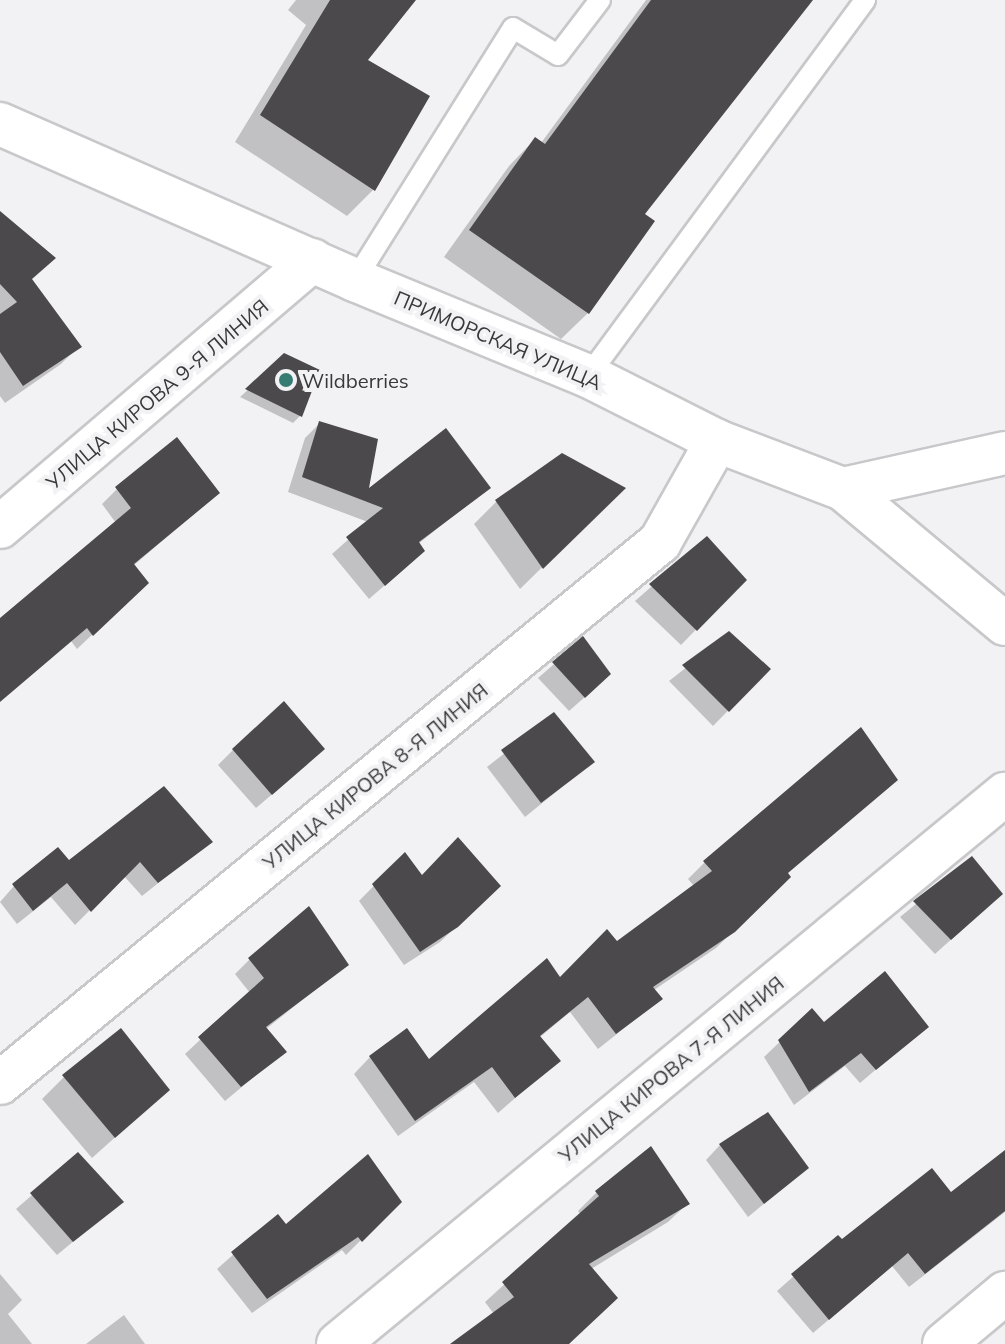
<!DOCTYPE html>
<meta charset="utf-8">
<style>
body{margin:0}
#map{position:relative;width:1005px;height:1344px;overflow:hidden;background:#f2f2f5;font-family:Mulish,sans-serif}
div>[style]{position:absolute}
.shadow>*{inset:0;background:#0003}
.building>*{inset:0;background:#4b494b}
.roads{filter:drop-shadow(2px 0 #c8c8cb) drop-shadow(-2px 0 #c8c8cb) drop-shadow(0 2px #c8c8cb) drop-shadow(0 -2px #c8c8cb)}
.lane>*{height:20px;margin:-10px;padding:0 10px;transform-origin:10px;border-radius:10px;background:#fff}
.street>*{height:42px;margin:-21px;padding:0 21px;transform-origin:21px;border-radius:21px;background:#fff}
.dots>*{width:22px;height:22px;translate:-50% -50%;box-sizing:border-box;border:4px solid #f2f2f5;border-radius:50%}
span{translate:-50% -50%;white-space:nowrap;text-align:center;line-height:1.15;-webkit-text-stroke:8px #f2f2f5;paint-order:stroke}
.street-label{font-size:20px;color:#383839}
.poi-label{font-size:20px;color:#383839}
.left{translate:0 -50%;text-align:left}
</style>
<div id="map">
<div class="shadow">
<div style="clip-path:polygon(296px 0,414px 0,365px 61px,373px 190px,347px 216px,235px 142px,306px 25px,288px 10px)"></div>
<div style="clip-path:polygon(646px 0,810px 0,642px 214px,588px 313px,561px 339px,444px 257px,509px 166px,535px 139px,541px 143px)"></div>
<div style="clip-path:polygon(0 236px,79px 346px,61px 364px,5px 403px,0 396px)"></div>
<div style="clip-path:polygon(285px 356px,300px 416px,293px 423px,240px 397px)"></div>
<div style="clip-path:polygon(320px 423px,366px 492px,488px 488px,418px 544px,408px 565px,369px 599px,332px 554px,368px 522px,288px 492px,305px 438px)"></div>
<div style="clip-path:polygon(562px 455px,623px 488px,520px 589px,474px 524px,496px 502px)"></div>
<div style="clip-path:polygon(117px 489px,218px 493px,133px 566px,132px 597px,77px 649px,71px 641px,0 699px,0 619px,116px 523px,102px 504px)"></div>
<div style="clip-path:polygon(707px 538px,744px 580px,681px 645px,635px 601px)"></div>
<div style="clip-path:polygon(729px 634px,768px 670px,713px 726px,669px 681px)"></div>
<div style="clip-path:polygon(583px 639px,594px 689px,569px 711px,538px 678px)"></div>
<div style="clip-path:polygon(553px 715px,593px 762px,525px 817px,487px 767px)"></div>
<div style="clip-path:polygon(233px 750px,308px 764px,256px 808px,218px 765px)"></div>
<div style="clip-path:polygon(210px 842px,142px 896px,124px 876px,75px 925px,51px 897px,17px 924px,0 902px,14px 886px,69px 863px)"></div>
<div style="clip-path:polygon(404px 855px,421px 878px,498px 886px,440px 942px,404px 965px,359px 901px)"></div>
<div style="clip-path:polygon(971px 859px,985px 909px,935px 954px,900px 917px)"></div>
<div style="clip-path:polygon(705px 862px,789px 877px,716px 948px,654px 990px,661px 999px,598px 1049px,570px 1012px,539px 1038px,558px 1061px,498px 1113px,474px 1082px,398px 1136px,354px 1074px,370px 1057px,429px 1062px,616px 944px,694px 886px,688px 879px)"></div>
<div style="clip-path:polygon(250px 959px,346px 965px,266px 1029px,284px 1052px,225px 1101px,185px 1054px,250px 993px,235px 974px)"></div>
<div style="clip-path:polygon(812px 1011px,823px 1025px,926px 1027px,860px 1083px,845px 1066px,794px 1105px,764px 1057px)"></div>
<div style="clip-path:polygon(64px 1077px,168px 1090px,92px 1158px,42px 1099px)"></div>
<div style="clip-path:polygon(720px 1145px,807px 1168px,748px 1217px,706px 1160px)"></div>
<div style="clip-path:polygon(1005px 1153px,1005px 1212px,909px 1287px,892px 1266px,813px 1333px,777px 1291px,838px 1237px,842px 1242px,951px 1195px)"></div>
<div style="clip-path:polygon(78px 1155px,121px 1202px,57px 1255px,16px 1209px)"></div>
<div style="clip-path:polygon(597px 1192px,687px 1204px,668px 1222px,591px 1269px,567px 1344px,454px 1344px,494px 1314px,485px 1302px,581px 1215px,578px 1211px)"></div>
<div style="clip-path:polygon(399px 1202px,346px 1255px,342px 1250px,252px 1313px,217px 1269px,277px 1216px,285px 1227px)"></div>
<div style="clip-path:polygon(0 1274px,22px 1300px,8px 1314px,32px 1344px,0 1344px)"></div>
<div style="clip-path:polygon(124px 1315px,145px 1344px,86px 1344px)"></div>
</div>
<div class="building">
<div style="clip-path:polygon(330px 0,416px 0,368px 60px,430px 96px,375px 191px,260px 115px)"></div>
<div style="clip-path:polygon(651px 0,813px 0,645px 214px,655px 221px,589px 314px,469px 230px,535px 137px,545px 144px)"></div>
<div style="clip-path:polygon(0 211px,56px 258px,32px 279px,82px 347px,23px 386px,0 352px,0 314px,17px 302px,0 284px)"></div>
<div style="clip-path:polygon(284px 353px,320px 370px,302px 417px,245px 389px)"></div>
<div style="clip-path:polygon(319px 421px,378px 439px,369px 488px,446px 428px,491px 488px,419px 542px,425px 551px,385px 586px,346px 537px,383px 508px,302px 477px)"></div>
<div style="clip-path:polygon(177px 437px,220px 493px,134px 564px,149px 583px,93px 636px,87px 628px,0 702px,0 618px,131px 508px,115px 487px)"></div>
<div style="clip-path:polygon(562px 453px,626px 488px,543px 569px,495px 500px)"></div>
<div style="clip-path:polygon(707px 536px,747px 580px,697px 631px,649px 584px)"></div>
<div style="clip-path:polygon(729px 631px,771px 669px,729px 712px,682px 665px)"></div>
<div style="clip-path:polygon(583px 636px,611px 674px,585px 698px,552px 662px)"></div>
<div style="clip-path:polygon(284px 701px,325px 749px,272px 795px,232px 749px)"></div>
<div style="clip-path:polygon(554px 712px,595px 762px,541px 803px,501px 750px)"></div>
<div style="clip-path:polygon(861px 727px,898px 780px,788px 873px,791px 877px,735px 932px,653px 987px,663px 999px,616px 1034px,588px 997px,540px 1036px,561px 1061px,515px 1098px,492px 1067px,415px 1121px,369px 1056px,407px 1028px,429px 1059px,547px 958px,560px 977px,607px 929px,617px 941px,712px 871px,703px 861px)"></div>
<div style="clip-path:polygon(164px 786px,213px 842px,158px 883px,140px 862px,91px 912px,67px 883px,33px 911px,12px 884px,58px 847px,69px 860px)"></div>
<div style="clip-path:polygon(458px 837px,501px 886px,458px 927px,420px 952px,372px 884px,405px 852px,422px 875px)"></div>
<div style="clip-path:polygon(972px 856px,1003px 894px,951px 940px,913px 901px)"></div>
<div style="clip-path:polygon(309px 906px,349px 965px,266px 1027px,287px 1052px,241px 1087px,198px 1037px,264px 978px,248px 958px)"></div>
<div style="clip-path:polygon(885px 971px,929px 1027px,876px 1070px,861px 1053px,809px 1092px,778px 1040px,812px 1008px,824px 1022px)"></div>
<div style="clip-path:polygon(121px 1028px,170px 1090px,115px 1138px,62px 1075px)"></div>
<div style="clip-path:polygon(768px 1112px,809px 1168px,764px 1204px,719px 1144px)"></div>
<div style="clip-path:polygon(651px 1146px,690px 1204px,589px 1264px,618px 1298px,569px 1344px,450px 1344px,514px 1297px,502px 1282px,599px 1196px,595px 1191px)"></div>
<div style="clip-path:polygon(1005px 1150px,1005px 1211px,925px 1274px,908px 1253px,829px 1320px,791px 1274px,838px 1235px,842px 1239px,932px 1168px,951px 1192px)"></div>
<div style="clip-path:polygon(78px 1152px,124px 1202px,73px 1242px,30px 1193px)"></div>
<div style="clip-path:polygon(368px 1154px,402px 1202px,362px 1242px,358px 1237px,267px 1299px,231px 1252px,278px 1214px,286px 1224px)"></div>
</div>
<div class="roads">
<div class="lane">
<div style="left:355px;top:280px;width:297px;rotate:-57.9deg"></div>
<div style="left:513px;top:28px;width:52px;rotate:31deg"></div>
<div style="left:558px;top:55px;width:69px;rotate:-52.6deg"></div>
<div style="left:588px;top:376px;width:467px;rotate:-53.6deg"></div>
</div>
<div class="street">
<div style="left:0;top:124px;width:388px;rotate:23.7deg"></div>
<div style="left:355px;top:280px;width:252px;rotate:22.4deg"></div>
<div style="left:588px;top:376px;width:144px;rotate:26.7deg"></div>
<div style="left:717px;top:441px;width:135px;rotate:20.9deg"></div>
<div style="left:843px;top:489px;width:166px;rotate:-12.5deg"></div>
<div style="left:843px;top:489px;width:211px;rotate:39.8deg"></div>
<div style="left:0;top:527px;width:411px;rotate:-40.5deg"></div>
<div style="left:0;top:1083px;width:853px;rotate:-39.34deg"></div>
<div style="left:660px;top:542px;width:116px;rotate:-60.6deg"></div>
<div style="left:338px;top:1344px;width:865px;rotate:-39.51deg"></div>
<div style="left:944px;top:1344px;width:80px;rotate:-39.9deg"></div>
</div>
</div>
<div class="dots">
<div style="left:286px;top:380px;background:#367c72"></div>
</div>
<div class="street-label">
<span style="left:498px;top:340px;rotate:23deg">ПРИМОРСКАЯ УЛИЦА</span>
<span style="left:157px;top:394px;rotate:-40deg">УЛИЦА КИРОВА 9-Я ЛИНИЯ</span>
<span style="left:375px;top:776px;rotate:-39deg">УЛИЦА КИРОВА 8-Я ЛИНИЯ</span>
<span style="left:671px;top:1069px;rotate:-39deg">УЛИЦА КИРОВА 7-Я ЛИНИЯ</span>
</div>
<div class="poi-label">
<span class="left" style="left:302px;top:380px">Wildberries</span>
</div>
</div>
